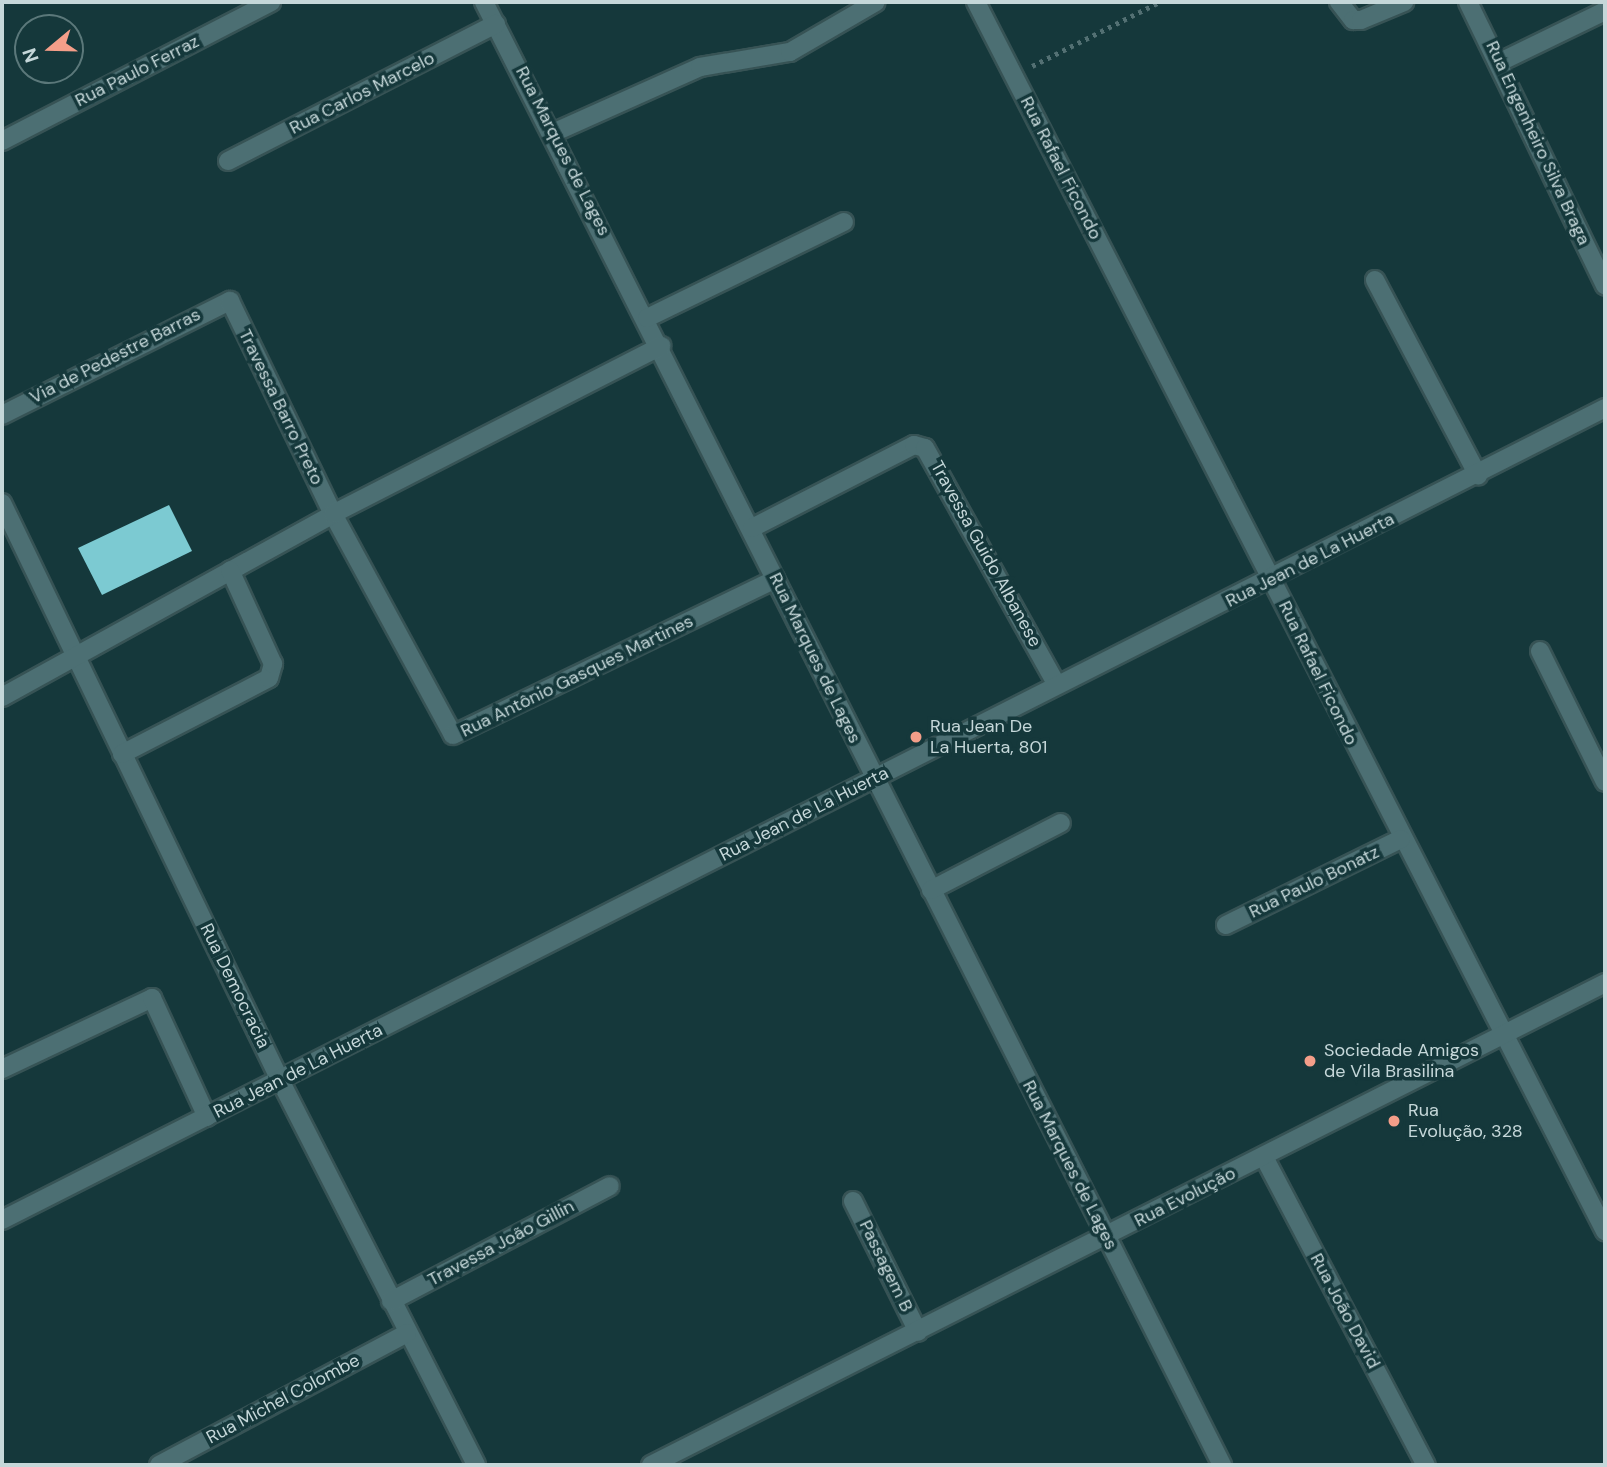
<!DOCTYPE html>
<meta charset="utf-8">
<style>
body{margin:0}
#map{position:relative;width:1607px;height:1467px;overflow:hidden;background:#15383b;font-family:"DM Sans",sans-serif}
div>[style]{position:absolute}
.building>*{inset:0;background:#7ccad2}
.path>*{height:4.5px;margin-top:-2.25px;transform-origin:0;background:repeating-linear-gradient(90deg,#537073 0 3.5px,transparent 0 8.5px)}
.roads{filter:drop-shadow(2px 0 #375355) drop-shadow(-2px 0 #375355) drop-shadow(0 2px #375355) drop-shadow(0 -2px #375355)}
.minor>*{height:18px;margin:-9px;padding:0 9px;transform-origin:9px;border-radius:9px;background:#4c6f73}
.dots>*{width:19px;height:19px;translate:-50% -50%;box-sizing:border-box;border:4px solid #15383b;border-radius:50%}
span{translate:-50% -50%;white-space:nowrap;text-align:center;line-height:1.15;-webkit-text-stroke:7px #15383b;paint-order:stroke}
.street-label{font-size:18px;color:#c5d7d9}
.poi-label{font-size:18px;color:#c5d7d9}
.left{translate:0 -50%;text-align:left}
.frame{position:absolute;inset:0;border:4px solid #c5d7d9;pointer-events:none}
.north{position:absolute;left:14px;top:14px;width:70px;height:70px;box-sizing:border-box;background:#15383b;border:2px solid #5b787a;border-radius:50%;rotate:251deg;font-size:19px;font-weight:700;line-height:28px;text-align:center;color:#c5d7d9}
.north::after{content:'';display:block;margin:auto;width:24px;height:32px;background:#f49e89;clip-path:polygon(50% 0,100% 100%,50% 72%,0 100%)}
</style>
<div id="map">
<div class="building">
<div style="clip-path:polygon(169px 505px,192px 551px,102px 595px,78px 548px)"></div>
</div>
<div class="path">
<div style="left:1032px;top:66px;width:142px;rotate:-26.7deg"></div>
</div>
<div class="roads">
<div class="minor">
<div style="left:484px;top:2px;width:1639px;rotate:63.23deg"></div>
<div style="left:976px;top:2px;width:1381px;rotate:62.9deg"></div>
<div style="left:1339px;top:2px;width:23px;rotate:52deg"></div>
<div style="left:1353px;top:20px;width:8px"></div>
<div style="left:1361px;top:20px;width:47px;rotate:-22.7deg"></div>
<div style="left:1468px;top:2px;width:315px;rotate:64.2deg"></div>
<div style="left:1500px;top:62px;width:117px;rotate:-25.9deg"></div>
<div style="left:555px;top:132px;width:159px;rotate:-24.1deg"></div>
<div style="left:700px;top:67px;width:91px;rotate:-9.5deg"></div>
<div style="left:790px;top:52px;width:99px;rotate:-30.2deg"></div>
<div style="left:2px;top:141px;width:303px;rotate:-27.3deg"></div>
<div style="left:228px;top:161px;width:301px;rotate:-27.1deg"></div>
<div style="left:1375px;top:280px;width:221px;rotate:62.2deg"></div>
<div style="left:647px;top:318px;width:219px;rotate:-26deg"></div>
<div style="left:2px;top:415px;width:255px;rotate:-26.6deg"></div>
<div style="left:230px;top:301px;width:237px;rotate:64.2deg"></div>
<div style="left:333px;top:514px;width:251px;rotate:61.5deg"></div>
<div style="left:453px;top:735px;width:358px;rotate:-25.8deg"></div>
<div style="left:2px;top:503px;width:640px;rotate:64.28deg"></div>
<div style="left:280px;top:1080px;width:432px;rotate:63deg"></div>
<div style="left:752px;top:528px;width:182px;rotate:-27.1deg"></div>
<div style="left:914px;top:445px;width:11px;rotate:15deg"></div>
<div style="left:925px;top:448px;width:271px;rotate:60.9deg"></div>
<div style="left:1540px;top:651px;width:146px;rotate:63.6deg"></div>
<div style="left:2px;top:697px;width:378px;rotate:-28.9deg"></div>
<div style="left:333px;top:514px;width:369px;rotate:-27.1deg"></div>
<div style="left:122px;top:754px;width:165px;rotate:-27.3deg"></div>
<div style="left:269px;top:678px;width:15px;rotate:-74deg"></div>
<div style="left:273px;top:664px;width:103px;rotate:-114.6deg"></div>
<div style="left:931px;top:890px;width:146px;rotate:-27.3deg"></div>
<div style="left:1226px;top:925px;width:195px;rotate:-26.2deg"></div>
<div style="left:2px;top:1069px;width:166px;rotate:-25.3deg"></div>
<div style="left:152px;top:998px;width:131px;rotate:65.2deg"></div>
<div style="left:1264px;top:1157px;width:348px;rotate:62.3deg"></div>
<div style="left:853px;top:1201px;width:146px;rotate:63.6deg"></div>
<div style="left:2px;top:1220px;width:1797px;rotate:-26.86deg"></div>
<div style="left:391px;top:1301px;width:247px;rotate:-27.7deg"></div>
<div style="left:159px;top:1465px;width:281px;rotate:-28deg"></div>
<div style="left:651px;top:1465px;width:1069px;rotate:-26.8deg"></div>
</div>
</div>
<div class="dots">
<div style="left:916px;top:737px;background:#f49e89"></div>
<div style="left:1310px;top:1061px;background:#f49e89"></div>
<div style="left:1394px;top:1121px;background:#f49e89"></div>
</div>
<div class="street-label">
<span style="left:137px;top:71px;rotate:-27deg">Rua Paulo Ferraz</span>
<span style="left:362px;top:93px;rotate:-27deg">Rua Carlos Marcelo</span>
<span style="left:1538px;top:143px;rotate:65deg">Rua Engenheiro Silva Braga</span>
<span style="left:563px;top:151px;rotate:63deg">Rua Marques de Lages</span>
<span style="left:1061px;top:168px;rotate:63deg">Rua Rafael Ficondo</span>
<span style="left:115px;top:356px;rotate:-27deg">Via de Pedestre Barras</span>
<span style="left:281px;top:407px;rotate:64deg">Travessa Barro Preto</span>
<span style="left:986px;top:554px;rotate:61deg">Travessa Guido Albanese</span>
<span style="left:1310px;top:560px;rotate:-27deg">Rua Jean de La Huerta</span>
<span style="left:815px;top:658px;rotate:64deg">Rua Marques de Lages</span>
<span style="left:1318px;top:673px;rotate:64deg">Rua Rafael Ficondo</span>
<span style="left:577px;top:676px;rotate:-26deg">Rua Antônio Gasques Martines</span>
<span style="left:804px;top:814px;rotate:-27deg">Rua Jean de La Huerta</span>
<span style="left:1314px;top:882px;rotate:-26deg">Rua Paulo Bonatz</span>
<span style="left:235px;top:986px;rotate:64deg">Rua Democracia</span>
<span style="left:298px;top:1071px;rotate:-27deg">Rua Jean de La Huerta</span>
<span style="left:1070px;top:1165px;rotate:63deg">Rua Marques de Lages</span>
<span style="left:1185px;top:1197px;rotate:-27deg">Rua Evolução</span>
<span style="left:501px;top:1243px;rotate:-28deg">Travessa João Gillin</span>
<span style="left:886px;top:1266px;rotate:64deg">Passagem B</span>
<span style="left:1345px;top:1311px;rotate:62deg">Rua João David</span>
<span style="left:283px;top:1399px;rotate:-28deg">Rua Michel Colombe</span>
</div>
<div class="poi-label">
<span class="left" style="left:930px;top:737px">Rua Jean De<br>La Huerta, 801</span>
<span class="left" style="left:1324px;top:1061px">Sociedade Amigos<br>de Vila Brasilina</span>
<span class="left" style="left:1408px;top:1121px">Rua<br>Evolução, 328</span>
</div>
<div class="frame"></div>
<div class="north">N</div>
</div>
